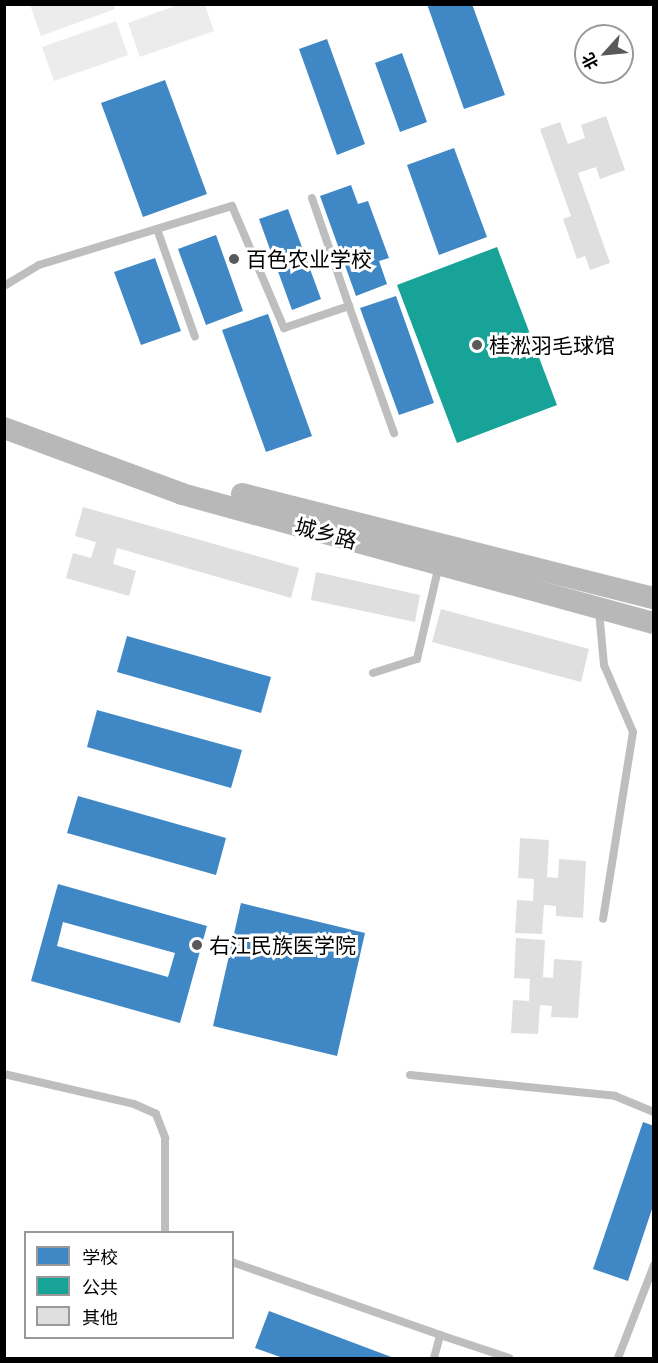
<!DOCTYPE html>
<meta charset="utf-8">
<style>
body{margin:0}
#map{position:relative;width:658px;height:1363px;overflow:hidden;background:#fff;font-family:Quicksand,"Noto Sans SC",sans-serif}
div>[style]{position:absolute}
.green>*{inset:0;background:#ececec}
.schools>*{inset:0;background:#3f88c5}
.public>*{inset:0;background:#17a398}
.building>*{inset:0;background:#dfdfdf}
.lane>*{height:8px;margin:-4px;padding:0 4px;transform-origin:4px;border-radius:4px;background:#bebebe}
.secondary>*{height:22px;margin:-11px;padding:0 11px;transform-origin:11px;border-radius:11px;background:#b8b8b8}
.dots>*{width:16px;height:16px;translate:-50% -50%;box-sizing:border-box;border:3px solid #fff;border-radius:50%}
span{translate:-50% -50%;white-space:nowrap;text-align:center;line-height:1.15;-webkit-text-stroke:6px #fff;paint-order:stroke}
.poi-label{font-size:21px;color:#000}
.left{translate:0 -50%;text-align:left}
.street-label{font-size:21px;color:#000}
.frame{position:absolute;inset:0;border:6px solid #000;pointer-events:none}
.legend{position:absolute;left:24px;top:1231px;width:210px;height:108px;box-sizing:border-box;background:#fff;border:2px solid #999;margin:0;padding:8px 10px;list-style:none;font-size:18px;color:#000}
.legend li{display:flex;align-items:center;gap:12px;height:30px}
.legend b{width:30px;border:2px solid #999}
.north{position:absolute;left:574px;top:24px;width:60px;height:60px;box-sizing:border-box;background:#fff;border:2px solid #999;border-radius:50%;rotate:243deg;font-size:16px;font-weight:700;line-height:24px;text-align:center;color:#000}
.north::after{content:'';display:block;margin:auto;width:21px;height:27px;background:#595959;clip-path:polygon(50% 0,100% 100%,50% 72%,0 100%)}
</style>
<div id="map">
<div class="green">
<div style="clip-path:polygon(180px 4px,205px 5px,214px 31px,140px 57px,128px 23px)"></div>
<div style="clip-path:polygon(30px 5px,114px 5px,115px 9px,41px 36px)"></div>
<div style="clip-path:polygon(116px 21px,128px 55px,54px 81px,42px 47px)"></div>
</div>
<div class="schools">
<div style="clip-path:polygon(427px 4px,472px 4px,505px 95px,464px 109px)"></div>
<div style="clip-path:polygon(327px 39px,365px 144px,337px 155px,299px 49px)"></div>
<div style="clip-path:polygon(402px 53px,427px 122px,400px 132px,375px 63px)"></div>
<div style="clip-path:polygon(165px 80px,207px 194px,143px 217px,101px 103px)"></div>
<div style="clip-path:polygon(454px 148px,487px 237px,439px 255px,407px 165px)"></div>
<div style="clip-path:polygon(351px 185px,358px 204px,368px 201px,389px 258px,379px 261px,387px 284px,356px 296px,320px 196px)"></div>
<div style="clip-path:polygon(288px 209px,321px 299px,292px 310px,259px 219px)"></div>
<div style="clip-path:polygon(216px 235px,243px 311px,206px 325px,178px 249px)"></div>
<div style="clip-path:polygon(155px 258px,181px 331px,141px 345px,114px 272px)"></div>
<div style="clip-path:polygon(396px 296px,434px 403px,399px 415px,360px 308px)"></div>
<div style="clip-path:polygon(268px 314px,312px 436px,266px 452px,222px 330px)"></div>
<div style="clip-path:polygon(127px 636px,271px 677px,261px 713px,117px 672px)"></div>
<div style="clip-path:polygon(97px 710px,242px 750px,231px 788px,87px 747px)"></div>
<div style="clip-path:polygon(78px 796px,226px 838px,216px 875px,67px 833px)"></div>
<div style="clip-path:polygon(evenodd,58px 884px,207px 926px,180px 1023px,31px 981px,58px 884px,63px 922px,175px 953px,168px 977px,57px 946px,63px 922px)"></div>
<div style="clip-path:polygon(241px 903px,365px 933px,337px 1056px,213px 1026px)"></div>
<div style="clip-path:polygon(643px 1122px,654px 1126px,654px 1203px,628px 1281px,593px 1269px)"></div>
<div style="clip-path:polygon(269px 1311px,394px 1358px,283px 1358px,255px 1348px)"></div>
</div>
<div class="public">
<div style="clip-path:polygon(497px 247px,557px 405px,457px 443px,397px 285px)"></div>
</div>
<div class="building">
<div style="clip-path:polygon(606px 116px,625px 170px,600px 179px,596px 167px,578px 173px,610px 263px,590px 270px,585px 256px,577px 259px,563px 219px,571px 216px,540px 129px,560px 122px,568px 144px,585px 138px,581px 125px)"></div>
<div style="clip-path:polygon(83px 507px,299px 568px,291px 598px,117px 548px,113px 564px,136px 571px,129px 596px,66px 578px,73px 553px,91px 558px,96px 542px,75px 536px)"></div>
<div style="clip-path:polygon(316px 572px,420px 595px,415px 622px,311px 600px)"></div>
<div style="clip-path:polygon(441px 609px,589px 649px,581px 682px,432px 642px)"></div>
<div style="clip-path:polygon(520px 838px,549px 840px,547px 877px,558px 878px,559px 859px,586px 861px,583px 918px,556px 916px,556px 906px,544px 905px,542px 934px,515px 933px,517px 900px,533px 901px,534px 879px,518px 878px)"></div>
<div style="clip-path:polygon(516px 938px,545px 940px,543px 977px,553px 978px,554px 959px,582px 961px,578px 1018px,551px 1017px,552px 1006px,540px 1005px,538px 1034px,511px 1033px,513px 1000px,529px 1001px,530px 979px,514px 978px)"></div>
</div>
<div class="lane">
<div style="left:312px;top:198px;width:114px;rotate:71.1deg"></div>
<div style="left:157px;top:229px;width:114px;rotate:70.6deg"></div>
<div style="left:4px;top:286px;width:41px;rotate:-31deg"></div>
<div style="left:39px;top:265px;width:202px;rotate:-17deg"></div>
<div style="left:232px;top:206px;width:133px;rotate:66.9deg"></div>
<div style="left:284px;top:328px;width:69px;rotate:-18.7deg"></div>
<div style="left:349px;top:306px;width:135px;rotate:70.5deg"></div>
<div style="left:599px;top:611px;width:54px;rotate:84.7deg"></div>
<div style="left:604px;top:665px;width:73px;rotate:66.6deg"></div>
<div style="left:633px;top:732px;width:189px;rotate:99.1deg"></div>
<div style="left:373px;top:673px;width:46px;rotate:-17.7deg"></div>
<div style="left:417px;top:659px;width:97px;rotate:-76.8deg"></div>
<div style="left:4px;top:1074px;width:133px;rotate:13deg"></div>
<div style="left:134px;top:1104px;width:24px;rotate:24deg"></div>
<div style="left:156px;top:1114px;width:26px;rotate:69deg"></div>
<div style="left:165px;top:1138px;width:94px;rotate:90deg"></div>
<div style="left:410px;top:1075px;width:206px;rotate:5.8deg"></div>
<div style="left:615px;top:1096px;width:42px;rotate:22.3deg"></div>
<div style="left:232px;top:1262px;width:220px;rotate:19.3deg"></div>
<div style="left:434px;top:1358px;width:24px;rotate:-75deg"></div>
<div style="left:440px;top:1335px;width:73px;rotate:18.4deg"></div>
<div style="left:618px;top:1358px;width:100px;rotate:-68.8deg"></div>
</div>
<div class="secondary">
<div style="left:4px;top:428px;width:190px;rotate:20.3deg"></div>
<div style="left:182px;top:494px;width:489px;rotate:15.3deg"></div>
<div style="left:242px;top:494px;width:425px;rotate:14.2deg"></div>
</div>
<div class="dots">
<div style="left:234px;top:259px;background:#595959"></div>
<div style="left:477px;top:345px;background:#595959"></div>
<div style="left:197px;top:945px;background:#595959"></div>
</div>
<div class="poi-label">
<span class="left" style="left:246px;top:259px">百色农业学校</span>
<span class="left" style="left:489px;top:345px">桂淞羽毛球馆</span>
<span class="left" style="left:209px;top:945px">右江民族医学院</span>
</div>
<div class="street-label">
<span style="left:326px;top:533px;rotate:15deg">城乡路</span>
</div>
<div class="frame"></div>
<ul class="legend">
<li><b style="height:16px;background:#3f88c5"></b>学校</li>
<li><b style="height:16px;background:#17a398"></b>公共</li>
<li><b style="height:16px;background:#dfdfdf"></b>其他</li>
</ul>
<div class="north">北</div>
</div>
